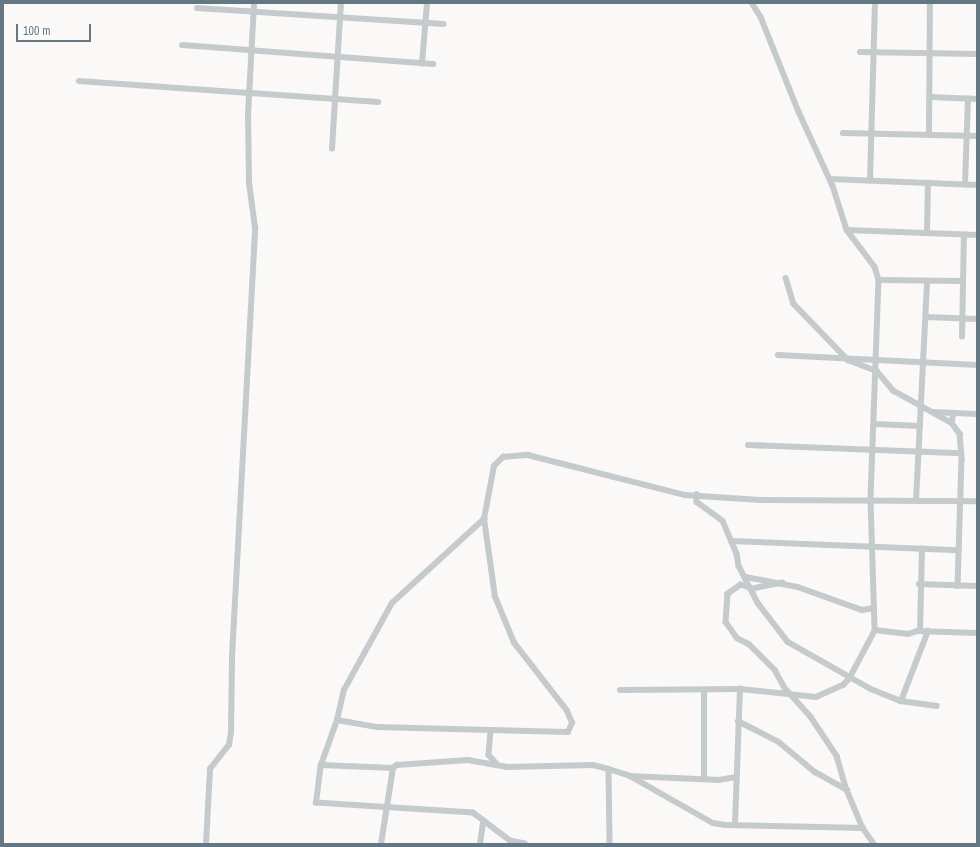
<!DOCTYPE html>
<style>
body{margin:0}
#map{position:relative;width:980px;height:847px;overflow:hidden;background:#faf9f7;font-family:"Archivo Narrow",sans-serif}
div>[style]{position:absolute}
.minor>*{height:5.5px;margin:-2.75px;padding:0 2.75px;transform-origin:2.75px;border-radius:2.75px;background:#c5cacd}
span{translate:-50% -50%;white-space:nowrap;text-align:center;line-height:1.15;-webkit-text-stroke:4px #fff;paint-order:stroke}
.frame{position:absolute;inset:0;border:4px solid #647883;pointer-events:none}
.scale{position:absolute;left:16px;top:24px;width:75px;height:18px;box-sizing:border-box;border:2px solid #647883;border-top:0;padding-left:5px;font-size:12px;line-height:14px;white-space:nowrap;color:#647883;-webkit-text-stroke:3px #fff;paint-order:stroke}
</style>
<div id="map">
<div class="minor">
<div style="left:752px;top:3px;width:17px;rotate:57deg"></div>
<div style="left:761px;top:17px;width:102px;rotate:68.2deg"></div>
<div style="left:799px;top:112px;width:81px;rotate:65.3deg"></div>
<div style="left:833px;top:186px;width:46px;rotate:72.3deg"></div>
<div style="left:847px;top:230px;width:46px;rotate:52.9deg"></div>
<div style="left:875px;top:267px;width:14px;rotate:73deg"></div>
<div style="left:879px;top:280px;width:220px;rotate:92.1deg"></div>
<div style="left:871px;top:500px;width:130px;rotate:88.2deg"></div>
<div style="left:875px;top:630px;width:33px;rotate:7deg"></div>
<div style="left:908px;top:634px;width:9px;rotate:-18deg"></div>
<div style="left:917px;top:631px;width:60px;rotate:1.9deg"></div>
<div style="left:197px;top:8px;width:247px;rotate:3.7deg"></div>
<div style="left:182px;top:45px;width:252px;rotate:4.3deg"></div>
<div style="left:860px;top:52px;width:117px;rotate:1deg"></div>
<div style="left:422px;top:64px;width:61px;rotate:-85.3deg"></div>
<div style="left:79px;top:81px;width:300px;rotate:4deg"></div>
<div style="left:931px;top:97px;width:46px;rotate:2.5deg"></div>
<div style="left:843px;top:133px;width:134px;rotate:1.3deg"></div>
<div style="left:929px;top:133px;width:130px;rotate:-89.6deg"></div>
<div style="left:332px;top:149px;width:146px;rotate:-86.5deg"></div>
<div style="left:830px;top:179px;width:147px;rotate:2.3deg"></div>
<div style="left:870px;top:181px;width:176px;rotate:-88.4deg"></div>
<div style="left:965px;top:184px;width:85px;rotate:-88deg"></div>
<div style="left:847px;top:230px;width:130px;rotate:2.2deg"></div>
<div style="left:927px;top:233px;width:50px;rotate:-88.9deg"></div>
<div style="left:786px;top:278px;width:27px;rotate:73deg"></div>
<div style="left:794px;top:304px;width:78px;rotate:46deg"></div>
<div style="left:848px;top:360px;width:31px;rotate:21deg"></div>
<div style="left:877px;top:371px;width:26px;rotate:50deg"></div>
<div style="left:894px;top:391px;width:66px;rotate:28.9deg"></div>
<div style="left:879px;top:280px;width:83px;rotate:0.7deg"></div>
<div style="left:926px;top:317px;width:51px;rotate:2.2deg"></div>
<div style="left:962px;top:337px;width:102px;rotate:-88.9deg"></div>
<div style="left:778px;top:355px;width:199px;rotate:2.9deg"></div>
<div style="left:933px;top:412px;width:44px;rotate:2.6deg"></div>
<div style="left:954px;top:413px;width:10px;rotate:101deg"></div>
<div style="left:952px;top:423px;width:14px;rotate:54deg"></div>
<div style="left:960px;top:434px;width:25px;rotate:85deg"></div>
<div style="left:962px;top:459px;width:127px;rotate:91.8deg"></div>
<div style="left:874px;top:424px;width:46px;rotate:2.5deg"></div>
<div style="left:748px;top:445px;width:213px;rotate:2.2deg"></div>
<div style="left:697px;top:494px;width:8px;rotate:90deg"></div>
<div style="left:697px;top:502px;width:32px;rotate:36deg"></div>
<div style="left:723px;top:521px;width:36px;rotate:67deg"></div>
<div style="left:737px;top:554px;width:12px;rotate:81deg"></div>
<div style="left:739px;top:566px;width:42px;rotate:62.8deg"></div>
<div style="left:758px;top:603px;width:49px;rotate:52.4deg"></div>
<div style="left:788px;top:642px;width:95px;rotate:29.5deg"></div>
<div style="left:871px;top:689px;width:32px;rotate:22deg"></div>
<div style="left:901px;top:701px;width:36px;rotate:8deg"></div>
<div style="left:916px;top:501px;width:220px;rotate:-87.1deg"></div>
<div style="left:731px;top:541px;width:228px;rotate:2.3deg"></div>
<div style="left:746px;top:577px;width:53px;rotate:10.9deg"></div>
<div style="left:798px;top:587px;width:68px;rotate:19.8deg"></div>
<div style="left:862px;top:610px;width:12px;rotate:-9deg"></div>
<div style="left:783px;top:583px;width:32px;rotate:169deg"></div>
<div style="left:752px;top:589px;width:12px;rotate:-160deg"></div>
<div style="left:741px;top:585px;width:16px;rotate:145deg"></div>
<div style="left:728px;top:594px;width:28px;rotate:94deg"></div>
<div style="left:726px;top:622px;width:19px;rotate:55deg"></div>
<div style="left:737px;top:638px;width:13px;rotate:27deg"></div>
<div style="left:749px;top:644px;width:37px;rotate:45deg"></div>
<div style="left:775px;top:670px;width:21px;rotate:61deg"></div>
<div style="left:785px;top:688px;width:39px;rotate:48deg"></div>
<div style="left:811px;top:717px;width:47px;rotate:56.3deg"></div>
<div style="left:837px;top:756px;width:35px;rotate:74deg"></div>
<div style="left:919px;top:584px;width:58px;rotate:2deg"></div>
<div style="left:920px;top:631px;width:82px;rotate:-88.6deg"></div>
<div style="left:620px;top:690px;width:120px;rotate:-0.5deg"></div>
<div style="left:740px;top:689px;width:76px;rotate:6deg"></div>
<div style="left:816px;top:697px;width:30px;rotate:-24deg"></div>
<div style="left:843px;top:685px;width:8px;rotate:-45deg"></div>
<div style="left:849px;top:679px;width:55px;rotate:-62deg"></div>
<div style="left:901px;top:701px;width:75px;rotate:-68.9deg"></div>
<div style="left:337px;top:720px;width:41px;rotate:9.9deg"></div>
<div style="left:377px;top:727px;width:191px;rotate:1.5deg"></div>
<div style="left:568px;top:732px;width:10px;rotate:-66deg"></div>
<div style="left:572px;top:723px;width:13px;rotate:-113deg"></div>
<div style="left:567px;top:711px;width:86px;rotate:-127.9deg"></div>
<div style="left:514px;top:643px;width:50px;rotate:-112.4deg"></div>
<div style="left:495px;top:597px;width:79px;rotate:-98deg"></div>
<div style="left:738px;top:721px;width:46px;rotate:27.1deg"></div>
<div style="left:779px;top:742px;width:47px;rotate:39.8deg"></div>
<div style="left:815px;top:772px;width:37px;rotate:29deg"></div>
<div style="left:847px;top:790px;width:41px;rotate:67.2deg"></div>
<div style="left:863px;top:828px;width:19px;rotate:55deg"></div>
<div style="left:491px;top:731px;width:24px;rotate:95deg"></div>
<div style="left:489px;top:755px;width:12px;rotate:48deg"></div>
<div style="left:321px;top:765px;width:72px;rotate:2.4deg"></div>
<div style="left:609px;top:769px;width:75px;rotate:89.2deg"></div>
<div style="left:630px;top:776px;width:89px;rotate:2.6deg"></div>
<div style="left:719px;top:780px;width:17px;rotate:-10deg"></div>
<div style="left:704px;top:778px;width:87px;rotate:-90deg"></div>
<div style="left:735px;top:825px;width:136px;rotate:-87.9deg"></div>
<div style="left:206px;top:844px;width:75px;rotate:-86.9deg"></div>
<div style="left:210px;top:769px;width:31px;rotate:-52deg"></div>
<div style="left:229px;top:745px;width:13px;rotate:-81deg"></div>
<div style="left:231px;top:732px;width:75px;rotate:-89.2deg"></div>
<div style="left:232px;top:657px;width:430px;rotate:-86.9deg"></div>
<div style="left:255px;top:228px;width:45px;rotate:-97.6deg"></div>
<div style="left:249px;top:183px;width:68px;rotate:-90.8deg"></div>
<div style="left:248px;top:115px;width:112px;rotate:-86.9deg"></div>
<div style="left:381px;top:844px;width:77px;rotate:-81deg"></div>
<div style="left:393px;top:768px;width:5px;rotate:-37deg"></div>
<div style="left:397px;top:765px;width:71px;rotate:-4deg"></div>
<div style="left:468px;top:760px;width:40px;rotate:10deg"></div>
<div style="left:507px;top:767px;width:86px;rotate:-1.3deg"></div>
<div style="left:593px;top:765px;width:16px;rotate:14deg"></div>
<div style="left:609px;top:769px;width:22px;rotate:18deg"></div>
<div style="left:630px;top:776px;width:95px;rotate:29.5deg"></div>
<div style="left:713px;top:823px;width:12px;rotate:9deg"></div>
<div style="left:725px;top:825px;width:138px;rotate:1.2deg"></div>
<div style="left:480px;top:844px;width:22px;rotate:-82deg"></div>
<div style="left:525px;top:844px;width:15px;rotate:-169deg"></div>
<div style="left:510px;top:841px;width:46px;rotate:-142.9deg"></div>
<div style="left:473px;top:813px;width:157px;rotate:-176.4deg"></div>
<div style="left:316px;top:803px;width:38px;rotate:-83deg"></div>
<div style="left:321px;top:765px;width:48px;rotate:-70.4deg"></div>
<div style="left:337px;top:720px;width:31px;rotate:-77deg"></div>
<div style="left:344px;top:690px;width:99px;rotate:-61.1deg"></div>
<div style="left:392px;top:603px;width:125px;rotate:-42.4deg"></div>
<div style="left:484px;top:519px;width:54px;rotate:-79.3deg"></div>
<div style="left:494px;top:466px;width:13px;rotate:-45deg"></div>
<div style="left:503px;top:457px;width:25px;rotate:-5deg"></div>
<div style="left:528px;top:455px;width:162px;rotate:14.3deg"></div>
<div style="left:685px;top:495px;width:75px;rotate:3.8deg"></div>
<div style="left:760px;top:500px;width:217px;rotate:0.3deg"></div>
</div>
<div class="frame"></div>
<div class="scale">100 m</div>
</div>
